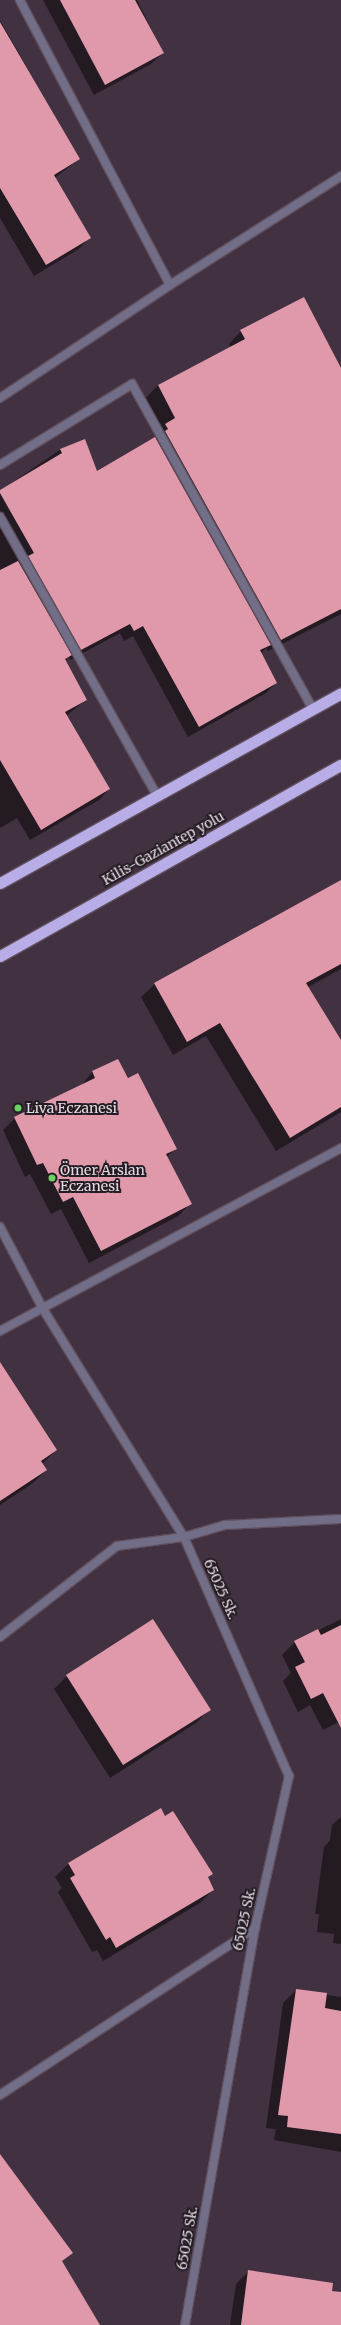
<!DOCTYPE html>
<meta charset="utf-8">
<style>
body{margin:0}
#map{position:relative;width:341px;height:2325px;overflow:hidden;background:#423141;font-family:Merriweather,serif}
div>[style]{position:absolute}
.shadow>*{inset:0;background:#0007}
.building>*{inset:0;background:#e099ab}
.roads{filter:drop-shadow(1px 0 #5f4f5e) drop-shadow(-1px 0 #5f4f5e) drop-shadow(0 1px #5f4f5e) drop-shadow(0 -1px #5f4f5e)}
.minor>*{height:8px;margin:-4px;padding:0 4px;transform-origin:4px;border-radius:4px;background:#726e87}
.trunk>*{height:11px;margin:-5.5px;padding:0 5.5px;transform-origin:5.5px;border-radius:5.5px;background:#b8ade6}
.dots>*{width:11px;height:11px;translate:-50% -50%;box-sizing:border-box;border:2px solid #231c23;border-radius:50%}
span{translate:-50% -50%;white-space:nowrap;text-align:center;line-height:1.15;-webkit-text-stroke:4px #231c23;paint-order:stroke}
.street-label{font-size:14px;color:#e4d9e3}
.poi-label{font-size:14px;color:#e4d9e3}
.left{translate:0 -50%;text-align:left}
</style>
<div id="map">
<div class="shadow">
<div style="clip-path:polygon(43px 0,137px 0,163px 53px,151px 64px,94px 95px)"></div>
<div style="clip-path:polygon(0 20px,79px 159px,55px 178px,90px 237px,79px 249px,34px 276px,0 218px)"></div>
<div style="clip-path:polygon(241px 331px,341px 370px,341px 614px,268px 651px,266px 648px,261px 653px,276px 683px,266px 693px,188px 737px,133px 636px,124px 641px,120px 633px,70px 660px,69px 657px,64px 661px,86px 700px,66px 716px,109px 789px,99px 800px,30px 840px,17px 818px,0 828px,0 491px,61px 449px,96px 472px,155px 438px,162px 428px,146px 398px,158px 385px,231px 348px,229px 344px)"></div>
<div style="clip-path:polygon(341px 882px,341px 969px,308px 987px,341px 1042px,341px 1112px,276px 1151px,206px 1036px,173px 1055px,141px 997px,155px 984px)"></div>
<div style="clip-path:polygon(117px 1060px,176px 1148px,166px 1158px,190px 1204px,178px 1216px,89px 1263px,61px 1209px,51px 1214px,30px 1174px,25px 1177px,3px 1130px,15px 1118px,81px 1086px,92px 1072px)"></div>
<div style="clip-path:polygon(0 1391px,56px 1450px,42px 1464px,46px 1470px,33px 1483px,0 1505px)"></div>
<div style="clip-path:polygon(341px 1619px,341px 1726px,339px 1722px,323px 1730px,310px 1705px,298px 1712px,283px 1681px,291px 1673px,282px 1655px,295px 1642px)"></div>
<div style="clip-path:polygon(67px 1676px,209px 1710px,196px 1723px,110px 1778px,54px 1689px)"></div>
<div style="clip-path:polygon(160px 1810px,211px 1874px,207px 1879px,213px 1890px,200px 1903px,103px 1961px,97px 1950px,92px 1952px,58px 1892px,62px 1888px,55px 1877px,68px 1864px)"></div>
<div style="clip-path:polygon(341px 1817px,341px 1944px,333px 1943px,334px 1934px,317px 1932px,319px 1914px,315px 1914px,324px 1847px,330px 1840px,332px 1825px)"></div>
<div style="clip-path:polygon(296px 1990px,341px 1997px,341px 2152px,274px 2140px,276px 2129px,266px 2128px,283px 2003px)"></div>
<div style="clip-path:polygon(249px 2271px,341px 2293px,341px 2325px,230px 2325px,236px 2284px)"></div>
</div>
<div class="building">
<div style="clip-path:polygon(60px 0,135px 0,164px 53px,105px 85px)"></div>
<div style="clip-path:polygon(0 22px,80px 159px,54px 175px,91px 238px,46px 265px,0 188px)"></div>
<div style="clip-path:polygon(304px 297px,341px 368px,341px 609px,281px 640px,165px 431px,168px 429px,165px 424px,175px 418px,158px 385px,245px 339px,240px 330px)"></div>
<div style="clip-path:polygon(155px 437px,271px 645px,260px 650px,277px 683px,199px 727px,143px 626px,134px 631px,130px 624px,81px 650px,28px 556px,34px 553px,0 493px,0 490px,62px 453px,60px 449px,85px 439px,97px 471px)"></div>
<div style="clip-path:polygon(18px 561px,72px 655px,65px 659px,87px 700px,65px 712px,110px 789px,41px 830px,0 760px,0 570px)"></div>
<div style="clip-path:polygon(341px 880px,341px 964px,306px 983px,341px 1040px,341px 1107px,290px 1138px,220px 1023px,187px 1042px,154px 983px)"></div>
<div style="clip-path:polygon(118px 1059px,128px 1078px,138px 1073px,177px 1149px,166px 1154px,192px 1204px,101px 1251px,73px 1197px,63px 1202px,43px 1163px,37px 1165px,14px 1117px,95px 1078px,92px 1071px)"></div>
<div style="clip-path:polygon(0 1362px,57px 1450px,41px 1461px,47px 1470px,0 1501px)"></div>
<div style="clip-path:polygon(153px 1619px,211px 1710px,123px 1765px,66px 1675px)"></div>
<div style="clip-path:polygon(341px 1625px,341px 1728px,323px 1693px,311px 1699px,295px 1667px,305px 1662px,294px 1641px,318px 1629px,321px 1635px)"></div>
<div style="clip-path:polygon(161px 1808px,165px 1816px,173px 1811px,213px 1874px,208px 1877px,214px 1890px,116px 1948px,110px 1937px,106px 1940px,70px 1878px,75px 1875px,68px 1863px)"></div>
<div style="clip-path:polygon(296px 1989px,327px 1993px,325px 2008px,341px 2011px,341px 2134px,287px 2127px,288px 2116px,278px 2115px)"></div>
<div style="clip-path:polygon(0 2154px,73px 2253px,62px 2261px,100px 2325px,0 2325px)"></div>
<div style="clip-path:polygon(248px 2270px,333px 2283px,332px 2291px,341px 2292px,341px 2325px,241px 2325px)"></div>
</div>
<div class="roads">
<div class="minor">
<div style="left:170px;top:285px;width:203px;rotate:-32.5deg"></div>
<div style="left:0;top:398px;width:204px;rotate:-33.6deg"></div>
<div style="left:170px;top:285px;width:322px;rotate:-117.8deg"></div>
<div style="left:0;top:465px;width:155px;rotate:-31.5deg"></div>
<div style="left:132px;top:384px;width:372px;rotate:60.9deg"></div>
<div style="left:0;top:517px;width:320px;rotate:60.6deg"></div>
<div style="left:0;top:1227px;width:93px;rotate:62.3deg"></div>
<div style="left:43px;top:1309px;width:268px;rotate:58.3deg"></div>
<div style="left:184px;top:1537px;width:261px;rotate:66.3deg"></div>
<div style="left:289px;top:1776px;width:156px;rotate:102.6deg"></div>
<div style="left:255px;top:1928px;width:403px;rotate:100deg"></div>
<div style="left:0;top:1331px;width:387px;rotate:-28.2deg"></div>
<div style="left:0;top:1637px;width:148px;rotate:-37.9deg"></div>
<div style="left:117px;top:1546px;width:68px;rotate:-7.7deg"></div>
<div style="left:184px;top:1537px;width:43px;rotate:-16.3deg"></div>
<div style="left:225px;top:1525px;width:116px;rotate:-3deg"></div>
<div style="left:0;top:2095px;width:305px;rotate:-33.2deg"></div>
</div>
<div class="trunk">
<div style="left:0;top:883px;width:390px;rotate:-29.1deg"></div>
<div style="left:0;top:956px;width:391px;rotate:-29.3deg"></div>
</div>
</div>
<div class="dots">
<div style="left:18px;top:1108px;background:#6bd363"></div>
<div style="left:52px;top:1178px;background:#6bd363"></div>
</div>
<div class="street-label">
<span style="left:163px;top:848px;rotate:-29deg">Kilis-Gaziantep yolu</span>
<span style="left:221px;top:1589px;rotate:66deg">65025 Sk.</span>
<span style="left:244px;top:1919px;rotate:-78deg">65025 Sk.</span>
<span style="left:187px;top:2238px;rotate:-80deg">65025 Sk.</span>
</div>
<div class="poi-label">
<span class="left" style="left:26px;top:1108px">Liva Eczanesi</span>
<span class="left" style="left:60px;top:1178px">Ömer Arslan<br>Eczanesi</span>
</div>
</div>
